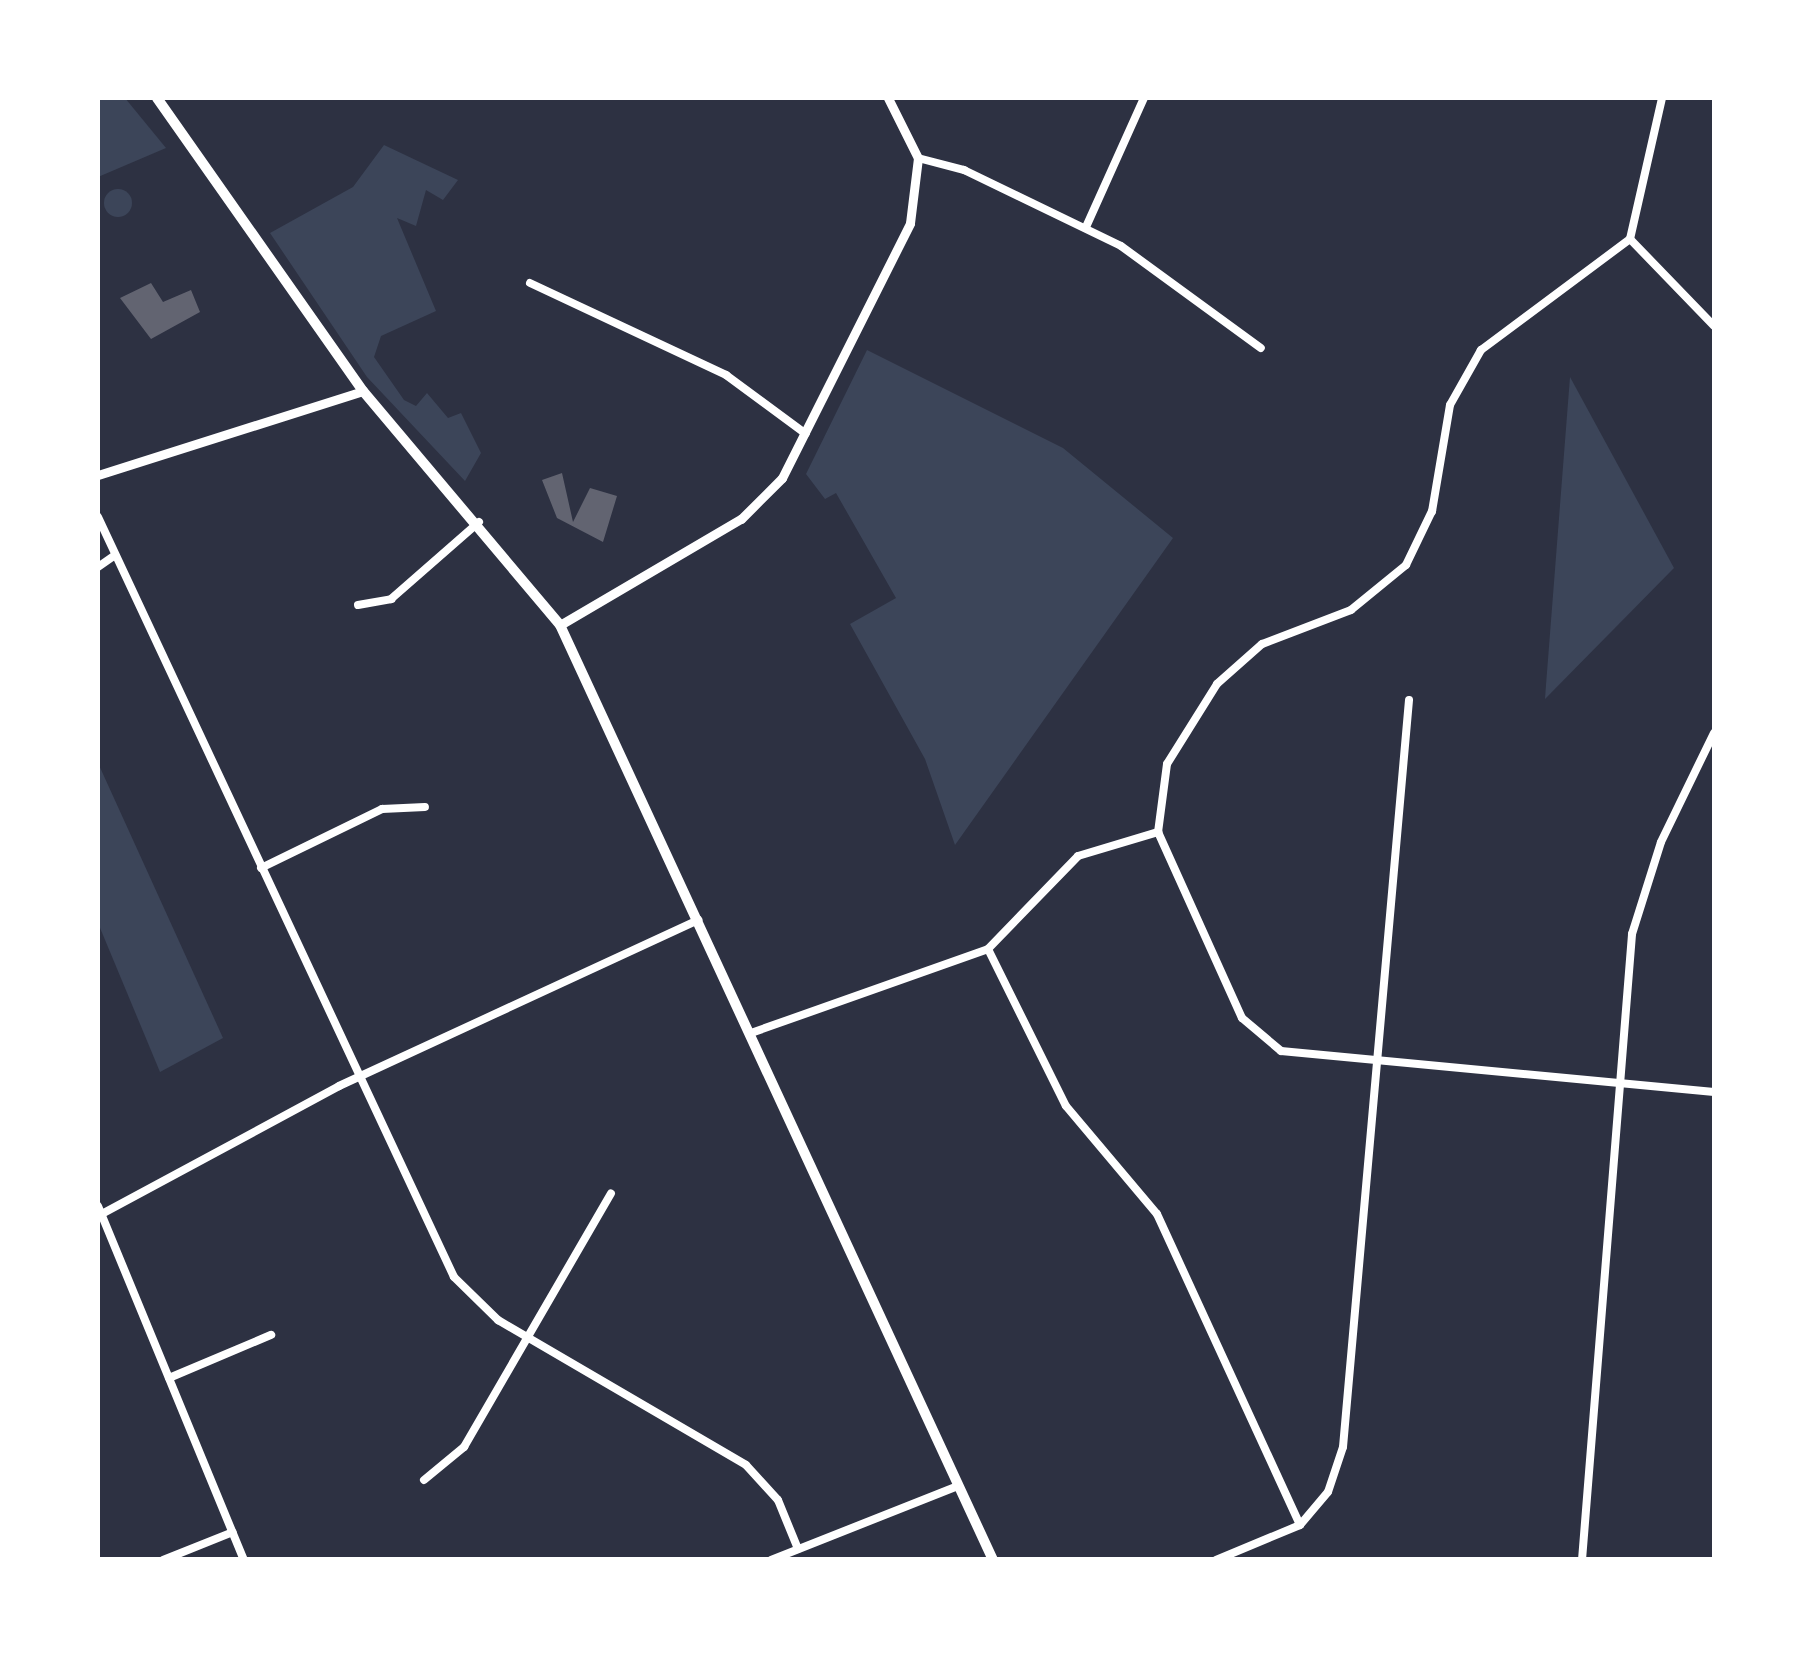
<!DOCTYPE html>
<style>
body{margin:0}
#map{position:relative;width:1812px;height:1657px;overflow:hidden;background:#2d3142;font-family:"Titillium Web",sans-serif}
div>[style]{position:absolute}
.green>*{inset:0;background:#3c4559}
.round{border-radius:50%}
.building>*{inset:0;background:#626471}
.minor>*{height:8px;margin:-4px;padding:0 4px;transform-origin:4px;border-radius:4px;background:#fff}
.tertiary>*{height:9px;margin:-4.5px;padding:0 4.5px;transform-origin:4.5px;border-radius:4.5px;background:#fff}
.secondary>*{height:10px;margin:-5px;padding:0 5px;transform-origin:5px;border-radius:5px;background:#fff}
span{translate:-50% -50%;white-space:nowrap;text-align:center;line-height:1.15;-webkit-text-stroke:9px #fff;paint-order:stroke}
.frame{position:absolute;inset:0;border:100px solid #fff;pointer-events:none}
</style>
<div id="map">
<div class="green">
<div style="clip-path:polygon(98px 98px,125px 98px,166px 148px,98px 177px)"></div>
<div style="clip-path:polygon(384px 145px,458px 180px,443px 200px,426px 190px,416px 226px,397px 218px,436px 311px,381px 336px,374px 357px,404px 400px,416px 406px,427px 393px,448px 418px,461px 413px,481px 453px,465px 481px,367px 377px,270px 233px,353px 187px)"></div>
<div class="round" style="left:104px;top:189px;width:28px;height:28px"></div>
<div style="clip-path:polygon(867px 350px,1063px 448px,1173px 538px,955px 845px,925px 759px,850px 624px,896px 598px,836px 493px,825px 499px,806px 474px)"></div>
<div style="clip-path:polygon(1570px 377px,1674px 568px,1545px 699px,1546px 685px)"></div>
<div style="clip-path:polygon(98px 763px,223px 1038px,160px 1072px,98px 923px)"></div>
</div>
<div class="building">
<div style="clip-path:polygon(151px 283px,163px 302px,191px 290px,200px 312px,151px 339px,120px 298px)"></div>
<div style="clip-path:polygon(562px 473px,573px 522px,590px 488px,617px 496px,603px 542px,557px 518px,542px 480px)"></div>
</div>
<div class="minor">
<div style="left:918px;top:158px;width:48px;rotate:14.6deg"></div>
<div style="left:964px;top:170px;width:174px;rotate:25.8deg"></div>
<div style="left:1121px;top:246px;width:173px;rotate:36.1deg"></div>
<div style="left:1086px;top:227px;width:141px;rotate:-65.8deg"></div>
<div style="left:1630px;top:239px;width:186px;rotate:143.3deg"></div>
<div style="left:1481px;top:350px;width:63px;rotate:119.4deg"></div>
<div style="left:1450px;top:405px;width:108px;rotate:99.6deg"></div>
<div style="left:1432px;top:511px;width:60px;rotate:115.7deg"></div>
<div style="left:1406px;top:565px;width:71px;rotate:140.7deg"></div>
<div style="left:1351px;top:610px;width:95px;rotate:159.1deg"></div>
<div style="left:1262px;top:644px;width:60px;rotate:138.4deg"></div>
<div style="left:1217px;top:684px;width:94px;rotate:122deg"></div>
<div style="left:1167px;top:764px;width:69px;rotate:97.5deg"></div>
<div style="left:1158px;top:832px;width:204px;rotate:65.7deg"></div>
<div style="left:1242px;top:1018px;width:51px;rotate:40.2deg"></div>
<div style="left:1281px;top:1051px;width:435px;rotate:5.4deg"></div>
<div style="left:1630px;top:239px;width:145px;rotate:-77.2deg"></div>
<div style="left:1630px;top:239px;width:121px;rotate:46deg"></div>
<div style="left:530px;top:283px;width:217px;rotate:25.1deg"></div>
<div style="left:726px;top:375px;width:99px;rotate:36.4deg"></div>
<div style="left:98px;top:517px;width:839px;rotate:64.9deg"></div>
<div style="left:454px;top:1277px;width:62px;rotate:44.3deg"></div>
<div style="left:498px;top:1320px;width:287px;rotate:30.3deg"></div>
<div style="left:746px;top:1465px;width:47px;rotate:47.6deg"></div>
<div style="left:778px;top:1500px;width:53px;rotate:67.8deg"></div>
<div style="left:98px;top:567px;width:21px;rotate:-35deg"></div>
<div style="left:358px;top:605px;width:34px;rotate:-10deg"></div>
<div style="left:391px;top:599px;width:117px;rotate:-41.2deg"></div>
<div style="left:261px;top:868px;width:135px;rotate:-26deg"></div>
<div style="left:382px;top:809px;width:43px;rotate:-2.7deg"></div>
<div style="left:988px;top:949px;width:175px;rotate:63.6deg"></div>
<div style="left:1066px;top:1106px;width:141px;rotate:49.9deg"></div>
<div style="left:1157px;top:1214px;width:342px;rotate:65.3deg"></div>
<div style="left:751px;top:1033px;width:251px;rotate:-19.5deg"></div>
<div style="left:988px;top:949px;width:129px;rotate:-45.9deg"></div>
<div style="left:1078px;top:856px;width:84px;rotate:-16.7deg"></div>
<div style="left:98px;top:1206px;width:383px;rotate:67.6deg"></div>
<div style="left:98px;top:1216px;width:274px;rotate:-28.3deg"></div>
<div style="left:339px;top:1086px;width:396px;rotate:-24.8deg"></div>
<div style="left:169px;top:1378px;width:111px;rotate:-22.9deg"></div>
<div style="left:424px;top:1480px;width:52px;rotate:-39.5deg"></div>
<div style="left:464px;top:1447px;width:293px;rotate:-59.9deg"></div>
<div style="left:163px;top:1560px;width:75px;rotate:-21.8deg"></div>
<div style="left:771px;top:1560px;width:201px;rotate:-21.6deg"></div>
<div style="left:1216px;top:1560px;width:91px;rotate:-22.6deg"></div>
<div style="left:1300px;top:1525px;width:43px;rotate:-49.7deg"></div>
<div style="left:1328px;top:1492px;width:47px;rotate:-71.6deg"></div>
<div style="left:1343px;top:1447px;width:750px;rotate:-84.95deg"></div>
<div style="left:1582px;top:1560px;width:628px;rotate:-85.43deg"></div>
<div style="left:1632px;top:934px;width:96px;rotate:-72.5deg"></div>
<div style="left:1661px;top:842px;width:121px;rotate:-64.1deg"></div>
</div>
<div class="tertiary">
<div style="left:98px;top:475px;width:278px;rotate:-17.6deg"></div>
<div style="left:560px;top:625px;width:210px;rotate:-30.4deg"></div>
<div style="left:741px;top:519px;width:58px;rotate:-45deg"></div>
<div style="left:782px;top:478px;width:285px;rotate:-63.3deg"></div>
<div style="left:910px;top:223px;width:65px;rotate:-83deg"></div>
<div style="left:918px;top:158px;width:67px;rotate:-116.6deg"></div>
</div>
<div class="secondary">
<div style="left:157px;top:98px;width:358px;rotate:54.9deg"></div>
<div style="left:363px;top:391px;width:306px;rotate:49.9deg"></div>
<div style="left:560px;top:625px;width:1030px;rotate:65.15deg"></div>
</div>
<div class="frame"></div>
</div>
